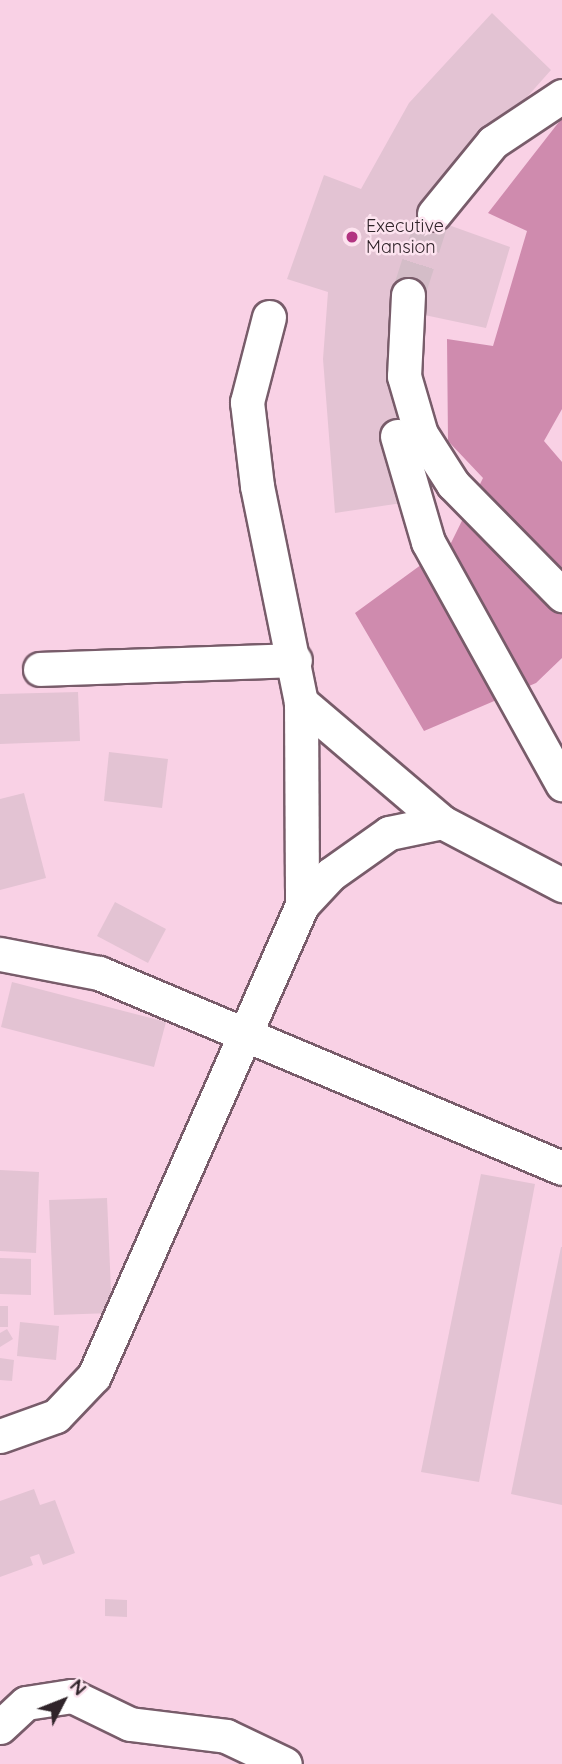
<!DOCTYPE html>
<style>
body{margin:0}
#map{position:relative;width:562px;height:1764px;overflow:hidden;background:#fde3ef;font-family:Quicksand,sans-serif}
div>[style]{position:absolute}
.built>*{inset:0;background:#f9d1e5}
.water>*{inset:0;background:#cf8bae}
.building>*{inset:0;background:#e3c3d3}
.minor-tunnel>*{height:33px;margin-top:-16.5px;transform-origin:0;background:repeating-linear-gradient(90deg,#d4bdc8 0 33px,transparent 0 50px)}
.roads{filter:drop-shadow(2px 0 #785c6a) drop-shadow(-2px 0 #785c6a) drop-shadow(0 2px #785c6a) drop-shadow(0 -2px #785c6a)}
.minor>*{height:33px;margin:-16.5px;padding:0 16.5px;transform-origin:16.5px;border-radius:16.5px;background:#fff}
.dots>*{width:19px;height:19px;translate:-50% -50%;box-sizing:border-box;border:4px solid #fde3ef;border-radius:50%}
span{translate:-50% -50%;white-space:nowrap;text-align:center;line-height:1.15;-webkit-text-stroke:5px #fde3ef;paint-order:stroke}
.poi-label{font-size:18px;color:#30242a}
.left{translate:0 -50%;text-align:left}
.north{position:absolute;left:28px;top:1666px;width:70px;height:70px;-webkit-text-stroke:5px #fde3ef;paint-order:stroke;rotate:48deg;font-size:19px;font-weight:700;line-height:28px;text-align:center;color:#30242a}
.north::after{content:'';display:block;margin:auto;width:24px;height:32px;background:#30242a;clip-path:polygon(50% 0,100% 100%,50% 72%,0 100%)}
</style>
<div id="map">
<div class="built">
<div style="clip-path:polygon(0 0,562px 0,562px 1764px,0 1764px)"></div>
</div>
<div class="water">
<div style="clip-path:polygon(562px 118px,562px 409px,544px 441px,562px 462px,562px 658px,536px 683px,424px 731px,355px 613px,451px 543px,483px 478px,448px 441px,447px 339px,493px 346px,527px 231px,488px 213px)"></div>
</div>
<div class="building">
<div style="clip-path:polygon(492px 13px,551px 70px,496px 132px,443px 223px,510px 247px,486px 328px,415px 313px,422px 500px,335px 513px,323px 359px,328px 292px,287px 279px,324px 175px,361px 189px,409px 103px)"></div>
<div style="clip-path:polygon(78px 692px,80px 741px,0 744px,0 694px)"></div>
<div style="clip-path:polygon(109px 752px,168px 759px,162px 808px,104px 801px)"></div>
<div style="clip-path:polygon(24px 793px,46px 878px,0 890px,0 799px)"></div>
<div style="clip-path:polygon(115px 902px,166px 929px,148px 963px,97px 936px)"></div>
<div style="clip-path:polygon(12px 982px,166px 1022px,154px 1067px,1px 1027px)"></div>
<div style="clip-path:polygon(0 1170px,39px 1172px,36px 1253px,0 1251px)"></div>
<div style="clip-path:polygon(481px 1174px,535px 1184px,479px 1482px,421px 1472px)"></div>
<div style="clip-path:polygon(107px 1198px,112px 1313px,54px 1315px,49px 1200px)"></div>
<div style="clip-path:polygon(561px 1247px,562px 1247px,562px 1505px,511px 1494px)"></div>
<div style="clip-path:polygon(0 1258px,31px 1259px,31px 1295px,0 1294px)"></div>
<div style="clip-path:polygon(0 1306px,8px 1306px,8px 1327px,0 1327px)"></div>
<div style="clip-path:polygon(20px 1322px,59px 1326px,56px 1360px,17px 1356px)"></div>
<div style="clip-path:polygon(7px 1329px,13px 1339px,0 1347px,0 1333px)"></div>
<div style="clip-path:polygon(0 1358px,14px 1360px,12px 1381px,0 1380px)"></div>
<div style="clip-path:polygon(34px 1489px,40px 1505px,55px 1500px,75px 1553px,43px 1565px,39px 1554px,30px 1557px,33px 1565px,0 1577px,0 1501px)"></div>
<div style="clip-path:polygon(105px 1599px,127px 1600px,127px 1617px,105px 1616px)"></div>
</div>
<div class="minor-tunnel">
<div style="left:408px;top:295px;width:85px;rotate:-72.2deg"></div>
</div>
<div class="roads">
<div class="minor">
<div style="left:434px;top:214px;width:93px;rotate:-50.7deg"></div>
<div style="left:493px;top:142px;width:83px;rotate:-33.7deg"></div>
<div style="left:408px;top:295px;width:81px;rotate:92.8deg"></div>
<div style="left:404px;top:376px;width:60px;rotate:73.7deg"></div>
<div style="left:421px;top:434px;width:59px;rotate:57.4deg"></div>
<div style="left:453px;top:484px;width:156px;rotate:45.5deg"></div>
<div style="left:269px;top:317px;width:88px;rotate:104.5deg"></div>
<div style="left:247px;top:402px;width:85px;rotate:83.2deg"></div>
<div style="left:257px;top:486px;width:220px;rotate:78.5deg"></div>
<div style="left:301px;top:702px;width:185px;rotate:40.4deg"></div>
<div style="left:442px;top:822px;width:136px;rotate:27.7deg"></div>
<div style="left:397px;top:436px;width:110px;rotate:73.7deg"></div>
<div style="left:428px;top:542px;width:277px;rotate:61deg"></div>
<div style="left:40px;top:669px;width:255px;rotate:-2deg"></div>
<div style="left:301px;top:702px;width:203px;rotate:89.7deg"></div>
<div style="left:0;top:954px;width:101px;rotate:10.9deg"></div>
<div style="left:99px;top:973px;width:502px;rotate:22.84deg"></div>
<div style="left:0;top:1436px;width:59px;rotate:-19.7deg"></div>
<div style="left:56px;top:1416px;width:55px;rotate:-46.5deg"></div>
<div style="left:94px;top:1376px;width:515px;rotate:-66.17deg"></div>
<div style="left:302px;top:905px;width:42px;rotate:-46.9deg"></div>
<div style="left:331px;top:874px;width:71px;rotate:-35.3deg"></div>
<div style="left:389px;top:833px;width:54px;rotate:-11.7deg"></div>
<div style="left:0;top:1727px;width:35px;rotate:-43deg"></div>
<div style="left:26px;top:1703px;width:47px;rotate:-8.7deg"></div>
<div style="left:72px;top:1696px;width:64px;rotate:25.8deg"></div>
<div style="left:130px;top:1724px;width:97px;rotate:7.1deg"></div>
<div style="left:226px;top:1736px;width:65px;rotate:25.4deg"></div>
</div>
</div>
<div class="dots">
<div style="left:352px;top:237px;background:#b23381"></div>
</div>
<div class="poi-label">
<span class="left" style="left:366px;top:237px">Executive<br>Mansion</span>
</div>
<div class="north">N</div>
</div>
